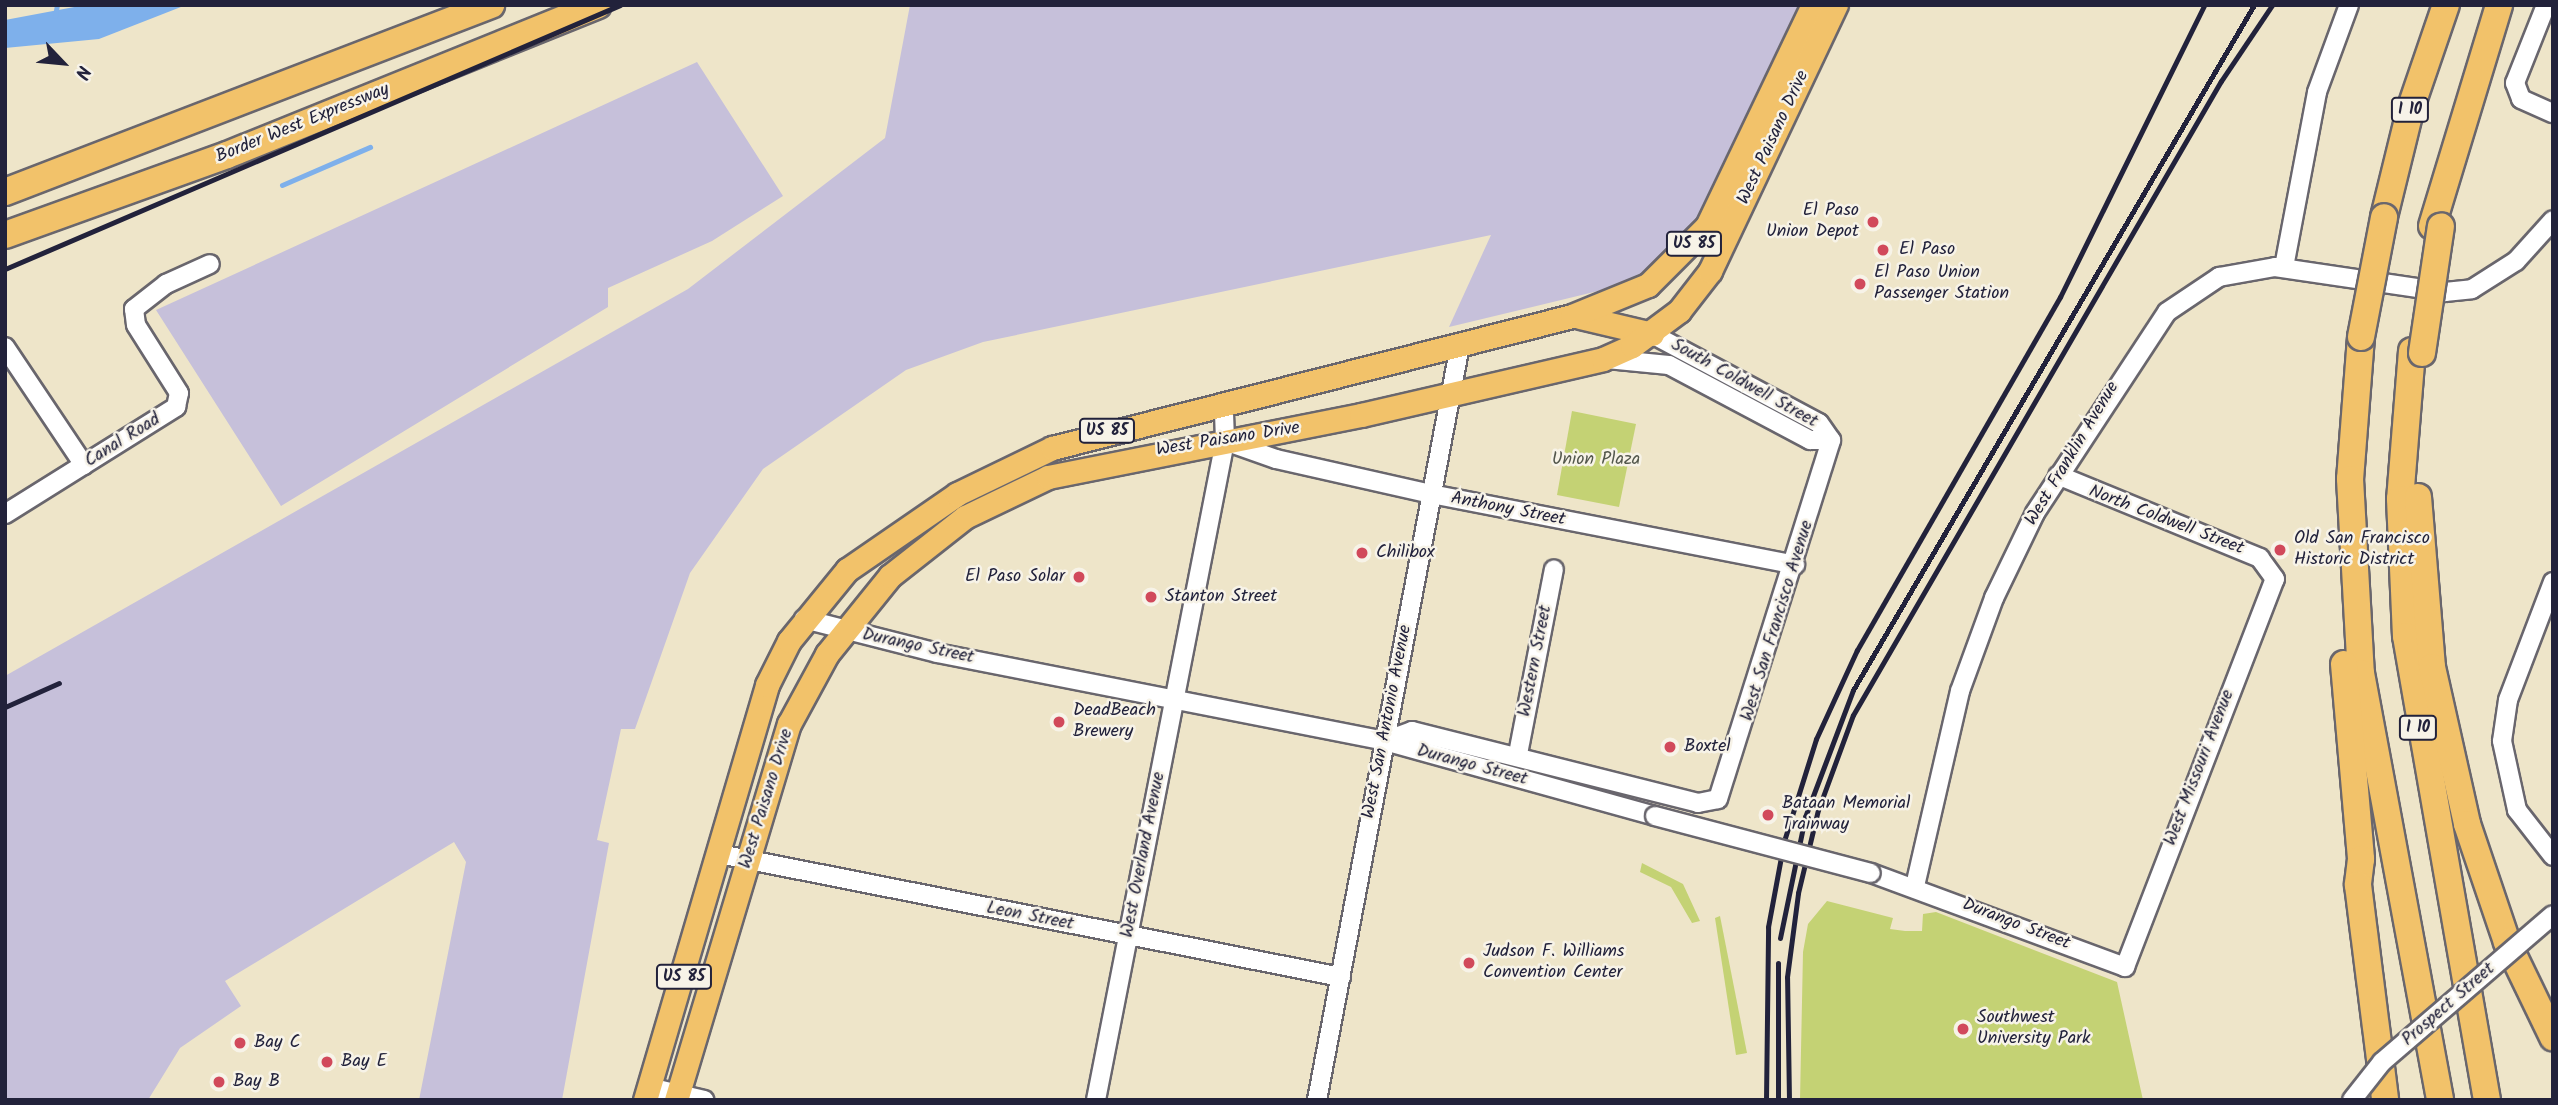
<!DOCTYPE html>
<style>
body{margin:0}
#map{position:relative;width:2558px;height:1105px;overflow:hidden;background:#eee5c9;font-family:Kalam,sans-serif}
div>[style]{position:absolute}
.industrial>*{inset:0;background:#c6c0da}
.green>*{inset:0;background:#c4d274}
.water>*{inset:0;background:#7eb0eb}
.stream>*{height:5px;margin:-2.5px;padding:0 2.5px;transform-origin:2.5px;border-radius:2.5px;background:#7eb0eb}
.roads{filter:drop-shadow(2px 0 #69666d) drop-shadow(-2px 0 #69666d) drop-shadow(0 2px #69666d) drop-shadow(0 -2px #69666d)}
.minor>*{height:18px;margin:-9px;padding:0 9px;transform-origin:9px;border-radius:9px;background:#fff}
.major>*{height:23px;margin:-11.5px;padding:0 11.5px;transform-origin:11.5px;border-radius:11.5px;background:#f2c26a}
.highway>*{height:26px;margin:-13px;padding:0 13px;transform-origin:13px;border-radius:13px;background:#f2c26a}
.rail>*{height:5px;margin:-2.5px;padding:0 2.5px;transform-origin:2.5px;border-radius:2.5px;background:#22223b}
.bridges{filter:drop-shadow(2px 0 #69666d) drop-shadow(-2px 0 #69666d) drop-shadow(0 2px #69666d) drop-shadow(0 -2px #69666d)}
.minor-bridge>*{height:18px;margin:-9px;padding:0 9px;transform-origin:9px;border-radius:9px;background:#fff}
.highway-bridge>*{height:26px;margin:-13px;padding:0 13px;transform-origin:13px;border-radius:13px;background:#f2c26a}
.dots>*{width:19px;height:19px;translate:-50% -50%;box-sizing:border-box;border:4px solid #f7f3e8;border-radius:50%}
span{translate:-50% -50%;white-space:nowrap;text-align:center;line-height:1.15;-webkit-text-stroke:5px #f7f3e8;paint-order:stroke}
.shield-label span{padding:2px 5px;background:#f7f3e8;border:2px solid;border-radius:5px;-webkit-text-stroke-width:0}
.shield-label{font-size:16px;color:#22223b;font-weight:700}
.street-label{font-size:18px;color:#22223b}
.poi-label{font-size:18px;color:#22223b}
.right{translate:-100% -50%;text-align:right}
.left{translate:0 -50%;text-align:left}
.park-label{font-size:18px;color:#53574c}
.frame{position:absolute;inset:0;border:7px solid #22223b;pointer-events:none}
.north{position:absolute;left:28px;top:28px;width:70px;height:70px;-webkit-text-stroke:5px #f7f3e8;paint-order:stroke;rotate:116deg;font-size:19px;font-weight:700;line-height:28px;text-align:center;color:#22223b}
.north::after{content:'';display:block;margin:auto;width:24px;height:32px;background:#22223b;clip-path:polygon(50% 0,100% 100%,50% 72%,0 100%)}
</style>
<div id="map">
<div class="industrial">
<div style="clip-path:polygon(910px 5px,1800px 5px,1698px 218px,1664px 259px,1627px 284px,1449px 327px,1491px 235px,983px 342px,906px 370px,763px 469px,690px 573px,635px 729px,621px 729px,597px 840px,609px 843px,562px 1100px,419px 1100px,466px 862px,454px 842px,225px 981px,241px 1006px,180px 1048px,148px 1100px,5px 1100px,5px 676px,688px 289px,885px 138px)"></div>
<div style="clip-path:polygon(697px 62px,783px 196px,712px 241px,608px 288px,608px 307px,281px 506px,156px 310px)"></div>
</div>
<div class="green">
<div style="clip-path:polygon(1572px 411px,1636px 424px,1619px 507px,1557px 495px)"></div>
<div style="clip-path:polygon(1642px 863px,1683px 884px,1700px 921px,1692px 923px,1671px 887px,1640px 872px)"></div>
<div style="clip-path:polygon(1827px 901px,1893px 918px,1890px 929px,1905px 931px,1922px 931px,1923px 914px,1936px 912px,2117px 982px,2143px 1100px,1800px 1100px,1803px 952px,1808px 924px)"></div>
<div style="clip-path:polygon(1720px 916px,1747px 1053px,1736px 1055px,1715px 918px)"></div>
</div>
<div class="water">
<div style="clip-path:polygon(85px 5px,186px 5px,99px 39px,5px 48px,5px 20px)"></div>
</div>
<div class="stream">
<div style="left:55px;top:16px;width:11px;rotate:-80deg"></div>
<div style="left:282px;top:185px;width:96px;rotate:-23.4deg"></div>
</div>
<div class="roads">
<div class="minor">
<div style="left:2546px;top:5px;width:84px;rotate:111.7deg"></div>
<div style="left:2515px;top:83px;width:17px;rotate:69deg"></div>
<div style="left:2521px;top:99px;width:35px;rotate:24deg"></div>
<div style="left:2284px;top:267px;width:178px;rotate:-79.3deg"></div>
<div style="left:2317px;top:92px;width:93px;rotate:-69.8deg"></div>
<div style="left:1652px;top:334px;width:189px;rotate:28.1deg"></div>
<div style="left:1819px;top:423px;width:21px;rotate:55deg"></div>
<div style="left:5px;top:347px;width:142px;rotate:56.2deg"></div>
<div style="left:1607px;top:359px;width:62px;rotate:5.5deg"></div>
<div style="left:1669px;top:365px;width:160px;rotate:28deg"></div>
<div style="left:1810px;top:440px;width:21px"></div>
<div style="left:1225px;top:441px;width:54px;rotate:19.4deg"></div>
<div style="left:1276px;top:459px;width:159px;rotate:12.7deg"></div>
<div style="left:1431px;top:494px;width:371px;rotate:11deg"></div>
<div style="left:5px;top:514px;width:202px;rotate:-32deg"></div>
<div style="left:176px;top:407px;width:14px;rotate:-78deg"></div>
<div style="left:179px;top:393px;width:80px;rotate:-122.3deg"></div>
<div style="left:136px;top:325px;width:16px;rotate:-97deg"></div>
<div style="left:134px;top:309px;width:41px;rotate:-38deg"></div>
<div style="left:166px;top:284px;width:48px;rotate:-24.4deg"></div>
<div style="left:2553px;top:582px;width:126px;rotate:110.9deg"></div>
<div style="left:2508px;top:700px;width:41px;rotate:98.3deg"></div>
<div style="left:2502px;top:741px;width:71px;rotate:77.7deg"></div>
<div style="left:2517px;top:810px;width:58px;rotate:52deg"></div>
<div style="left:804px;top:619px;width:137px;rotate:14.3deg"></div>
<div style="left:937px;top:653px;width:457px;rotate:11.1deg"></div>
<div style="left:1385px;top:741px;width:280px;rotate:15.5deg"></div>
<div style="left:1385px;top:741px;width:29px;rotate:-20deg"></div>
<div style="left:1412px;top:731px;width:295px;rotate:14.1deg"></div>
<div style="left:1698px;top:803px;width:20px;rotate:-11deg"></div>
<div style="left:1718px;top:799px;width:376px;rotate:-72.5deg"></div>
<div style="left:1518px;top:754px;width:188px;rotate:-79deg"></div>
<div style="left:719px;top:854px;width:634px;rotate:11.19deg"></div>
<div style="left:1871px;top:873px;width:271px;rotate:20.3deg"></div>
<div style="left:2125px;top:967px;width:416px;rotate:-68.9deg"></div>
<div style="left:2275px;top:579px;width:26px;rotate:-126deg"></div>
<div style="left:2260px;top:558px;width:218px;rotate:-157.7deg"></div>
<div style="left:1915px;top:886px;width:200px;rotate:-77deg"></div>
<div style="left:1960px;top:691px;width:99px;rotate:-69.9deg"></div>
<div style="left:1994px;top:598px;width:94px;rotate:-64.2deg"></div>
<div style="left:2035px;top:513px;width:240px;rotate:-56.7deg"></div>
<div style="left:2167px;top:312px;width:63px;rotate:-33.9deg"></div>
<div style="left:2219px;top:277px;width:57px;rotate:-10.1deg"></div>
<div style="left:2275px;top:267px;width:172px;rotate:8.4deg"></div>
<div style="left:2445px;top:292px;width:27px;rotate:-6deg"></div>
<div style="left:2472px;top:289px;width:52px;rotate:-32.5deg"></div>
<div style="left:2516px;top:261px;width:55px;rotate:-47.9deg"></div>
<div style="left:649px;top:1087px;width:57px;rotate:13.3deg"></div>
<div style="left:1096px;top:1100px;width:672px;rotate:-78.92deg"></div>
<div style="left:1225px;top:441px;width:38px;rotate:-92deg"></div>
<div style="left:1317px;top:1100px;width:768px;rotate:-79.27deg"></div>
</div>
<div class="major">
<div style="left:1580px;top:317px;width:74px;rotate:13.3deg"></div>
<div style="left:645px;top:1100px;width:433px;rotate:-73.6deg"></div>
<div style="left:767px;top:685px;width:49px;rotate:-63.4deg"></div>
<div style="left:789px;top:641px;width:92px;rotate:-50.8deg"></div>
<div style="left:847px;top:570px;width:134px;rotate:-34.6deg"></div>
<div style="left:957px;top:494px;width:106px;rotate:-25.8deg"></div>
<div style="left:1052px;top:448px;width:536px;rotate:-14.24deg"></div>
<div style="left:1572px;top:316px;width:82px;rotate:-22.2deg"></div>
<div style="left:1648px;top:285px;width:83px;rotate:-45deg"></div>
<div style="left:1707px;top:226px;width:245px;rotate:-64.4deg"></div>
<div style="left:676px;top:1100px;width:393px;rotate:-73.3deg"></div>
<div style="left:789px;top:724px;width:80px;rotate:-61.5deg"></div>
<div style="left:827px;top:654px;width:100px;rotate:-51.1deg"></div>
<div style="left:890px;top:576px;width:95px;rotate:-38.2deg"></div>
<div style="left:965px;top:517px;width:92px;rotate:-25.7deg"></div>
<div style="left:1048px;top:477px;width:319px;rotate:-11.2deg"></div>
<div style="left:1361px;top:415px;width:248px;rotate:-13deg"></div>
<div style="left:1603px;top:359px;width:32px;rotate:-24deg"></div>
<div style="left:1632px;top:346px;width:59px;rotate:-36.7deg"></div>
<div style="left:1679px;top:311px;width:51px;rotate:-52.2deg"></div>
<div style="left:1710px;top:271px;width:294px;rotate:-64.7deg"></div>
</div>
<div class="highway">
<div style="left:5px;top:192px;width:521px;rotate:-21.05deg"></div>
<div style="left:2384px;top:217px;width:113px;rotate:-76.2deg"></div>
<div style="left:2411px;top:107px;width:108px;rotate:-71.1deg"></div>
<div style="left:2432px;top:226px;width:231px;rotate:-73.1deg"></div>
<div style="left:5px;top:235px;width:236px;rotate:-19.8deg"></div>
<div style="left:227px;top:155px;width:400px;rotate:-22deg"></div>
<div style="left:2361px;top:337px;width:142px;rotate:94.4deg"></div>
<div style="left:2350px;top:479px;width:194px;rotate:86.8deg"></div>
<div style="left:2361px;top:673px;width:434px;rotate:79.5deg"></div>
<div style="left:2412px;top:351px;width:148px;rotate:94.6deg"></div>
<div style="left:2400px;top:499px;width:137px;rotate:87.5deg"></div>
<div style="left:2406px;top:636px;width:471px;rotate:80.1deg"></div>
<div style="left:2418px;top:497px;width:171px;rotate:85.3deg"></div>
<div style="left:2432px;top:667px;width:161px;rotate:77.4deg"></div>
<div style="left:2467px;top:824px;width:125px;rotate:71.3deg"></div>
<div style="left:2507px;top:942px;width:106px;rotate:64.2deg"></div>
<div style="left:2344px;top:664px;width:196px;rotate:85deg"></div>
<div style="left:2361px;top:859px;width:26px;rotate:97deg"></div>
<div style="left:2358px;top:885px;width:217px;rotate:82.8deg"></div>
</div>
</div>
<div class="rail">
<div style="left:5px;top:269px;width:669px;rotate:-23.23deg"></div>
<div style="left:5px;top:707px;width:59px;rotate:-24deg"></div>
<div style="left:1780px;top:938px;width:124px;rotate:-78.3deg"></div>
<div style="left:1805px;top:817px;width:136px;rotate:-69.3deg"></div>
<div style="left:1853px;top:690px;width:794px;rotate:-59.66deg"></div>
<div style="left:1766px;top:1100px;width:173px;rotate:-89.3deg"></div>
<div style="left:1768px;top:927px;width:87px;rotate:-79.5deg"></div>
<div style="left:1784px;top:841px;width:107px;rotate:-72.6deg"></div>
<div style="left:1816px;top:739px;width:98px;rotate:-65.3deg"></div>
<div style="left:1857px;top:650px;width:407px;rotate:-60.1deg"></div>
<div style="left:2060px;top:297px;width:326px;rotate:-63.7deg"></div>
<div style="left:1778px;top:1100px;width:137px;rotate:-90deg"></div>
<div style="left:1789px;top:1100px;width:123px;rotate:-90.9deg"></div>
<div style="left:1787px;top:977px;width:85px;rotate:-82.5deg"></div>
<div style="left:1798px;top:893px;width:85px;rotate:-76.5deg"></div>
<div style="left:1818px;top:810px;width:101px;rotate:-69.8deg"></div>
<div style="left:1853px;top:715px;width:733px;rotate:-59.87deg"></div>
<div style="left:2221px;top:81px;width:92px;rotate:-56.1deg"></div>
</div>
<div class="bridges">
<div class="minor-bridge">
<div style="left:1655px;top:816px;width:223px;rotate:14.8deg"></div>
<div style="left:2352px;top:1100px;width:48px;rotate:-51.7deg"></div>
<div style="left:2382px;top:1062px;width:225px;rotate:-40.7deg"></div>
</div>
<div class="highway-bridge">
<div style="left:2361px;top:337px;width:122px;rotate:-79.1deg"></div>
<div style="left:2422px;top:353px;width:128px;rotate:-81.5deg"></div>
</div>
</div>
<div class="dots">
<div style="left:1873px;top:222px;background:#d1495b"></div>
<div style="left:1883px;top:250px;background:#d1495b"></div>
<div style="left:1860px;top:284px;background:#d1495b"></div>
<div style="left:2280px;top:550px;background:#d1495b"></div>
<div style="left:1362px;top:553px;background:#d1495b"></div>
<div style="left:1079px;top:577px;background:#d1495b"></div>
<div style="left:1151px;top:597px;background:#d1495b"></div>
<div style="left:1059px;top:722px;background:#d1495b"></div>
<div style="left:1670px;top:747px;background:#d1495b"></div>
<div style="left:1768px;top:815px;background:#d1495b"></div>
<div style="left:1469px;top:963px;background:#d1495b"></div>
<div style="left:1963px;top:1029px;background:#d1495b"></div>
<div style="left:240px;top:1043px;background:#d1495b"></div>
<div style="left:327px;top:1062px;background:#d1495b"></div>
<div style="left:219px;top:1082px;background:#d1495b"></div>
</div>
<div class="shield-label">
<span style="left:2410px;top:110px">I 10</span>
<span style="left:1694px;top:244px">US 85</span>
<span style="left:1107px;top:431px">US 85</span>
<span style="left:2418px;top:728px">I 10</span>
<span style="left:684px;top:977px">US 85</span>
</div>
<div class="street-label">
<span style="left:303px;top:124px;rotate:-22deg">Border West Expressway</span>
<span style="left:1774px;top:138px;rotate:-65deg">West Paisano Drive</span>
<span style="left:1744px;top:384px;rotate:29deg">South Coldwell Street</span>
<span style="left:1228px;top:440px;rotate:-9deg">West Paisano Drive</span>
<span style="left:123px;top:441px;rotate:-32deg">Canal Road</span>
<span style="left:2073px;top:454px;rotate:-59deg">West Franklin Avenue</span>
<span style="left:1508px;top:510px;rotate:11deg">Anthony Street</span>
<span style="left:2166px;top:521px;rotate:21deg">North Coldwell Street</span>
<span style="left:1778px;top:621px;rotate:-73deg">West San Francisco Avenue</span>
<span style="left:918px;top:647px;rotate:12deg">Durango Street</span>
<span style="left:1536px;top:661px;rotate:-79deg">Western Street</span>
<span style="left:1388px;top:722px;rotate:-79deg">West San Antonio Avenue</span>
<span style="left:1472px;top:766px;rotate:15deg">Durango Street</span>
<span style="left:2200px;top:768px;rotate:-69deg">West Missouri Avenue</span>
<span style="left:767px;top:799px;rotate:-73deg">West Paisano Drive</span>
<span style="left:1144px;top:855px;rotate:-79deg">West Overland Avenue</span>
<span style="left:1030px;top:917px;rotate:11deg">Leon Street</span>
<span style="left:2016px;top:925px;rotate:21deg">Durango Street</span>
<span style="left:2449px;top:1005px;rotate:-41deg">Prospect Street</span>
</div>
<div class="poi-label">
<span class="right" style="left:1859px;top:222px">El Paso<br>Union Depot</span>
<span class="left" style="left:1899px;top:250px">El Paso</span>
<span class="left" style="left:1874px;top:284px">El Paso Union<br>Passenger Station</span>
<span class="left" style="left:2294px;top:550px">Old San Francisco<br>Historic District</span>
<span class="left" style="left:1376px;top:553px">Chilibox</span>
<span class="right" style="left:1065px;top:577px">El Paso Solar</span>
<span class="left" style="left:1165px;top:597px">Stanton Street</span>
<span class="left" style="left:1073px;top:722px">DeadBeach<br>Brewery</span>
<span class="left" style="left:1684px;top:747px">Boxtel</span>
<span class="left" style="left:1782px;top:815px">Bataan Memorial<br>Trainway</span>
<span class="left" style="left:1483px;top:963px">Judson F. Williams<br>Convention Center</span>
<span class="left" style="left:1977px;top:1029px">Southwest<br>University Park</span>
<span class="left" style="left:254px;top:1043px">Bay C</span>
<span class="left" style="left:341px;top:1062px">Bay E</span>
<span class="left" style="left:233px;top:1082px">Bay B</span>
</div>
<div class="park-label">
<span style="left:1596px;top:460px">Union Plaza</span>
</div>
<div class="frame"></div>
<div class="north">N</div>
</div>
